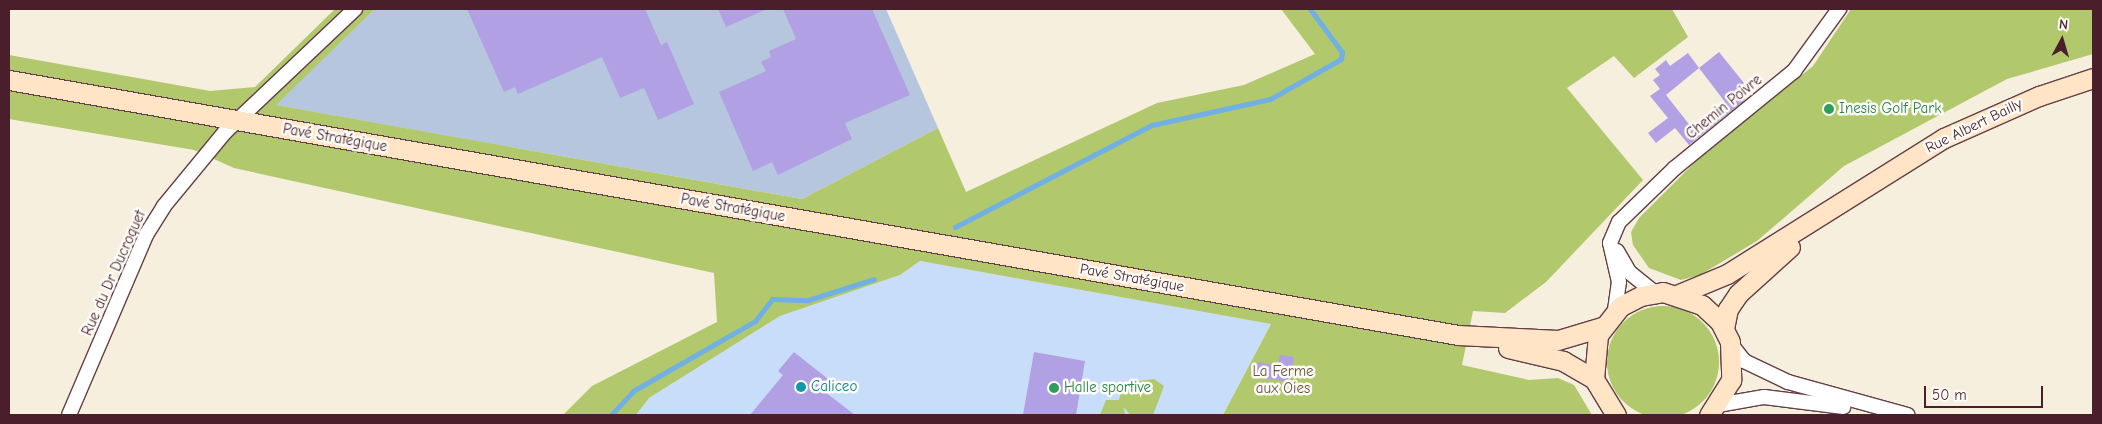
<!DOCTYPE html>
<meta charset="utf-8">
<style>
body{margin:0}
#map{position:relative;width:2102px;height:424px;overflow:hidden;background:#f6efdd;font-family:"Comic Neue",sans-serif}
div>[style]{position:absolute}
.built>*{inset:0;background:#c8ddf9}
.industrial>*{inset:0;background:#b6c6de}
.green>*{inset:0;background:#b1c86d}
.round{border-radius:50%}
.stream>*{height:5px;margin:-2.5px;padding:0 2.5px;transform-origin:2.5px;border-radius:2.5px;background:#71b0e4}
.building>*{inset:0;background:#b1a0e3}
.roads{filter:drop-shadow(1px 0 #643e46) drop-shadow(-1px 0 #643e46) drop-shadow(0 1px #643e46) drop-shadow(0 -1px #643e46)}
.minor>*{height:14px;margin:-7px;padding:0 7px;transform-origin:7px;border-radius:7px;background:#fff}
.secondary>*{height:19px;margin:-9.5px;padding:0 9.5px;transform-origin:9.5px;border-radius:9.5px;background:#ffe4c6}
.dots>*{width:14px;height:14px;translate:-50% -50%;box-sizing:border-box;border:2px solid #fdfcf7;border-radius:50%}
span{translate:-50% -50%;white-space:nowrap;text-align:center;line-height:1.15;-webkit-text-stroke:5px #fdfcf7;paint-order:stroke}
.street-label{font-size:15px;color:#4a1f2b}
.leisure-label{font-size:15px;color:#27864d}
.left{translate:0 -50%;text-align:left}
.park-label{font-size:15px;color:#69523f}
.culture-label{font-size:15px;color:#0d838f}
.frame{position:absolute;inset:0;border:10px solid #4a1f2b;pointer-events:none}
.north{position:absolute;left:2037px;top:15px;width:50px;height:50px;-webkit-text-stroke:4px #fdfcf7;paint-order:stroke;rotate:6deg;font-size:14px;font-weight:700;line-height:20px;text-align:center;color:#4a1f2b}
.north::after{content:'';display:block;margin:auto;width:18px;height:22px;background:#4a1f2b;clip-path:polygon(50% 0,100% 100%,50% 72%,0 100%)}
.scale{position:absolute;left:1924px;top:386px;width:119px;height:22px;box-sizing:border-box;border:2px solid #4a1f2b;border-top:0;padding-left:6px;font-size:15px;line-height:18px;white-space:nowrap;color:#4a1f2b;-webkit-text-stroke:4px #fdfcf7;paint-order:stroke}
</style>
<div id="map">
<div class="built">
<div style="clip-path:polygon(920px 261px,1271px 324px,1223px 415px,636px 415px,649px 398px,780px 316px,900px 275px)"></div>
</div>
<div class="industrial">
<div style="clip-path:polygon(375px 9px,886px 9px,938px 128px,802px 199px,275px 105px)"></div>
</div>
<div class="green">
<div style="clip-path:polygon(335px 9px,375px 9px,276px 105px,802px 199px,938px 128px,966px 192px,1157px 103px,1244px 85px,1315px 54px,1281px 9px,1672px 9px,1688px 37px,1634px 78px,1614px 56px,1567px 88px,1643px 180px,1546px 282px,1505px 313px,1473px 311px,1462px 365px,1529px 380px,1558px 378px,1574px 385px,1592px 415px,1223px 415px,1271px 324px,920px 261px,900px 275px,780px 316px,649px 398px,636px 415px,563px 415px,592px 386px,717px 322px,714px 273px,234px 168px,194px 150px,9px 119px,9px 55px,210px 91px,255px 87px)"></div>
<div style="clip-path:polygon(1851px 9px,2093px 9px,2093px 54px,2007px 79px,1844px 166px,1757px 241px,1700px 275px,1681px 280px,1649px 268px,1633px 245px,1631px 232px,1639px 218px,1699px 158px,1813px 66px)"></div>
<div class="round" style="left:1607px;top:306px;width:112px;height:112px"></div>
<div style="clip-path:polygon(1154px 379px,1164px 386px,1153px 415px,1130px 415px,1124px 407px,1125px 415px,1100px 415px,1106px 400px,1119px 400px,1123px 383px)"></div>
</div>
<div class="stream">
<div style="left:955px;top:227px;width:222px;rotate:-27.4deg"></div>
<div style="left:1152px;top:125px;width:121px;rotate:-12.4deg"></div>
<div style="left:1270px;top:99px;width:81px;rotate:-29.4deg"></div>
<div style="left:1341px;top:59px;width:7px;rotate:-82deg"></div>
<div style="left:1342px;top:52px;width:54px;rotate:-126.7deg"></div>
<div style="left:611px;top:415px;width:33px;rotate:-47deg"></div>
<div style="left:633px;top:391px;width:141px;rotate:-29.8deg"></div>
<div style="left:755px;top:321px;width:28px;rotate:-52deg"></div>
<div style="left:772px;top:299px;width:36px;rotate:2deg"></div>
<div style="left:808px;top:300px;width:69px;rotate:-17.7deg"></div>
</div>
<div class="building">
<div style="clip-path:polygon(467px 9px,645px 9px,661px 45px,667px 42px,694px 104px,658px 120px,644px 88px,620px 98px,602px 57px,518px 94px,515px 87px,504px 92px)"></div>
<div style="clip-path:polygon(718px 9px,767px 9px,726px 27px)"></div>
<div style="clip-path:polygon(783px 9px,872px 9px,910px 95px,845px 123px,852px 139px,778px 175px,772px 162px,753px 171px,719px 92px,766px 71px,761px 62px,771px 57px,769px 51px,796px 39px)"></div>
<div style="clip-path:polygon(evenodd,1719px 52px,1744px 83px,1737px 89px,1745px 100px,1689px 145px,1675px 128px,1656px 143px,1648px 133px,1668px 118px,1650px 96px,1660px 89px,1653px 80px,1660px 75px,1655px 69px,1666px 60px,1670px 66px,1688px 53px,1699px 68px,1719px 52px,1699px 68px,1725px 102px,1692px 128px,1666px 95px,1699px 68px)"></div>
<div style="clip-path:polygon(794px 352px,833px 383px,825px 392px,855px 415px,750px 415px,783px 375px,778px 371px)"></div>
<div style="clip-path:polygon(1034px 352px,1085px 361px,1076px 415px,1023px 415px)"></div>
<div style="clip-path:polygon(1280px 355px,1294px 357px,1290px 382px,1255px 377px,1258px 362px,1278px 366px)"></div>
</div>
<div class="roads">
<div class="minor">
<div style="left:1617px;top:251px;width:24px;rotate:60deg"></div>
<div style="left:1629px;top:272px;width:33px;rotate:39deg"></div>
<div style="left:1615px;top:310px;width:28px;rotate:-82deg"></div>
<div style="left:1619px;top:282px;width:40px;rotate:-103deg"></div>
<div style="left:1610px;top:243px;width:23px;rotate:-67deg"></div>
<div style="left:1619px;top:222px;width:78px;rotate:-44deg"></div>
<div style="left:1675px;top:168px;width:154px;rotate:-39.2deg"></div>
<div style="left:1794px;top:71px;width:77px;rotate:-54deg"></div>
<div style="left:1730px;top:343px;width:23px;rotate:52deg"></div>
<div style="left:1744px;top:361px;width:49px;rotate:25.5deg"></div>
<div style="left:1788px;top:382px;width:124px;rotate:15.4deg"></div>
<div style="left:1718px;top:405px;width:47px;rotate:-9.9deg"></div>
<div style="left:1764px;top:397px;width:80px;rotate:7.2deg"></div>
<div style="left:69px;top:415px;width:196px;rotate:-66.8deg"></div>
<div style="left:146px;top:235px;width:34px;rotate:-58deg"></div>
<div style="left:164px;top:206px;width:96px;rotate:-50.5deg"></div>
<div style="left:225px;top:132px;width:179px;rotate:-43.4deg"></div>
</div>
<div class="secondary">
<div style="left:9px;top:80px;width:1471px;rotate:9.98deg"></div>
<div style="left:1458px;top:335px;width:100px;rotate:2.9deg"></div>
<div style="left:1558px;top:340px;width:46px;rotate:-16.5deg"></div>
<div style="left:1679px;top:294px;width:52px;rotate:-22.6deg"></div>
<div style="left:1727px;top:274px;width:256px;rotate:-32.1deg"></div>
<div style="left:1944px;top:138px;width:104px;rotate:-23.9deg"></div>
<div style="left:2039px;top:96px;width:57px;rotate:-18.4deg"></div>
<div style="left:1724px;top:329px;width:20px;rotate:-79deg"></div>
<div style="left:1728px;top:309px;width:18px;rotate:-56deg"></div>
<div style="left:1738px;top:294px;width:70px;rotate:-42.1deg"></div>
<div style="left:1508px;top:348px;width:57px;rotate:13.3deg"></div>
<div style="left:1563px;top:361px;width:36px;rotate:30deg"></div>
<div style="left:1616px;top:415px;width:42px;rotate:-121.4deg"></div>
<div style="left:1594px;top:379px;width:44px;rotate:-84.8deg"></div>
<div style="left:1598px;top:335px;width:37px;rotate:-52deg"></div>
<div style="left:1621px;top:306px;width:22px;rotate:-27deg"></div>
<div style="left:1641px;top:296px;width:22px;rotate:-10deg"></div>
<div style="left:1663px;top:292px;width:41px;rotate:18.4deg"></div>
<div style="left:1702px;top:305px;width:25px;rotate:43deg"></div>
<div style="left:1720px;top:322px;width:22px;rotate:63deg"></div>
<div style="left:1730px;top:342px;width:38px;rotate:88deg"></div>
<div style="left:1731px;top:380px;width:41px;rotate:122.2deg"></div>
</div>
</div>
<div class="dots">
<div style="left:1829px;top:109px;background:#2e9e5b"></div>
<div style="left:801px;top:387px;background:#0f9aa8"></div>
<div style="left:1054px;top:388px;background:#2e9e5b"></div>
</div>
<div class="street-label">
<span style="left:1724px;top:107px;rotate:-39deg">Chemin Poivre</span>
<span style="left:1974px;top:126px;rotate:-26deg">Rue Albert Bailly</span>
<span style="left:335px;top:138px;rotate:10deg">Pavé Stratégique</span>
<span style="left:733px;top:208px;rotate:10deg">Pavé Stratégique</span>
<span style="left:114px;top:273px;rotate:-66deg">Rue du Dr Ducroquet</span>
<span style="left:1132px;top:278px;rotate:10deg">Pavé Stratégique</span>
</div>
<div class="leisure-label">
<span class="left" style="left:1839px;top:109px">Inesis Golf Park</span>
<span class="left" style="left:1064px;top:388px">Halle sportive</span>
</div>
<div class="park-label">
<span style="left:1283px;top:380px">La Ferme<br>aux Oies</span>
</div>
<div class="culture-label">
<span class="left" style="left:811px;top:387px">Caliceo</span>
</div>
<div class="frame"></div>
<div class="north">N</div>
<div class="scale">50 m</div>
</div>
